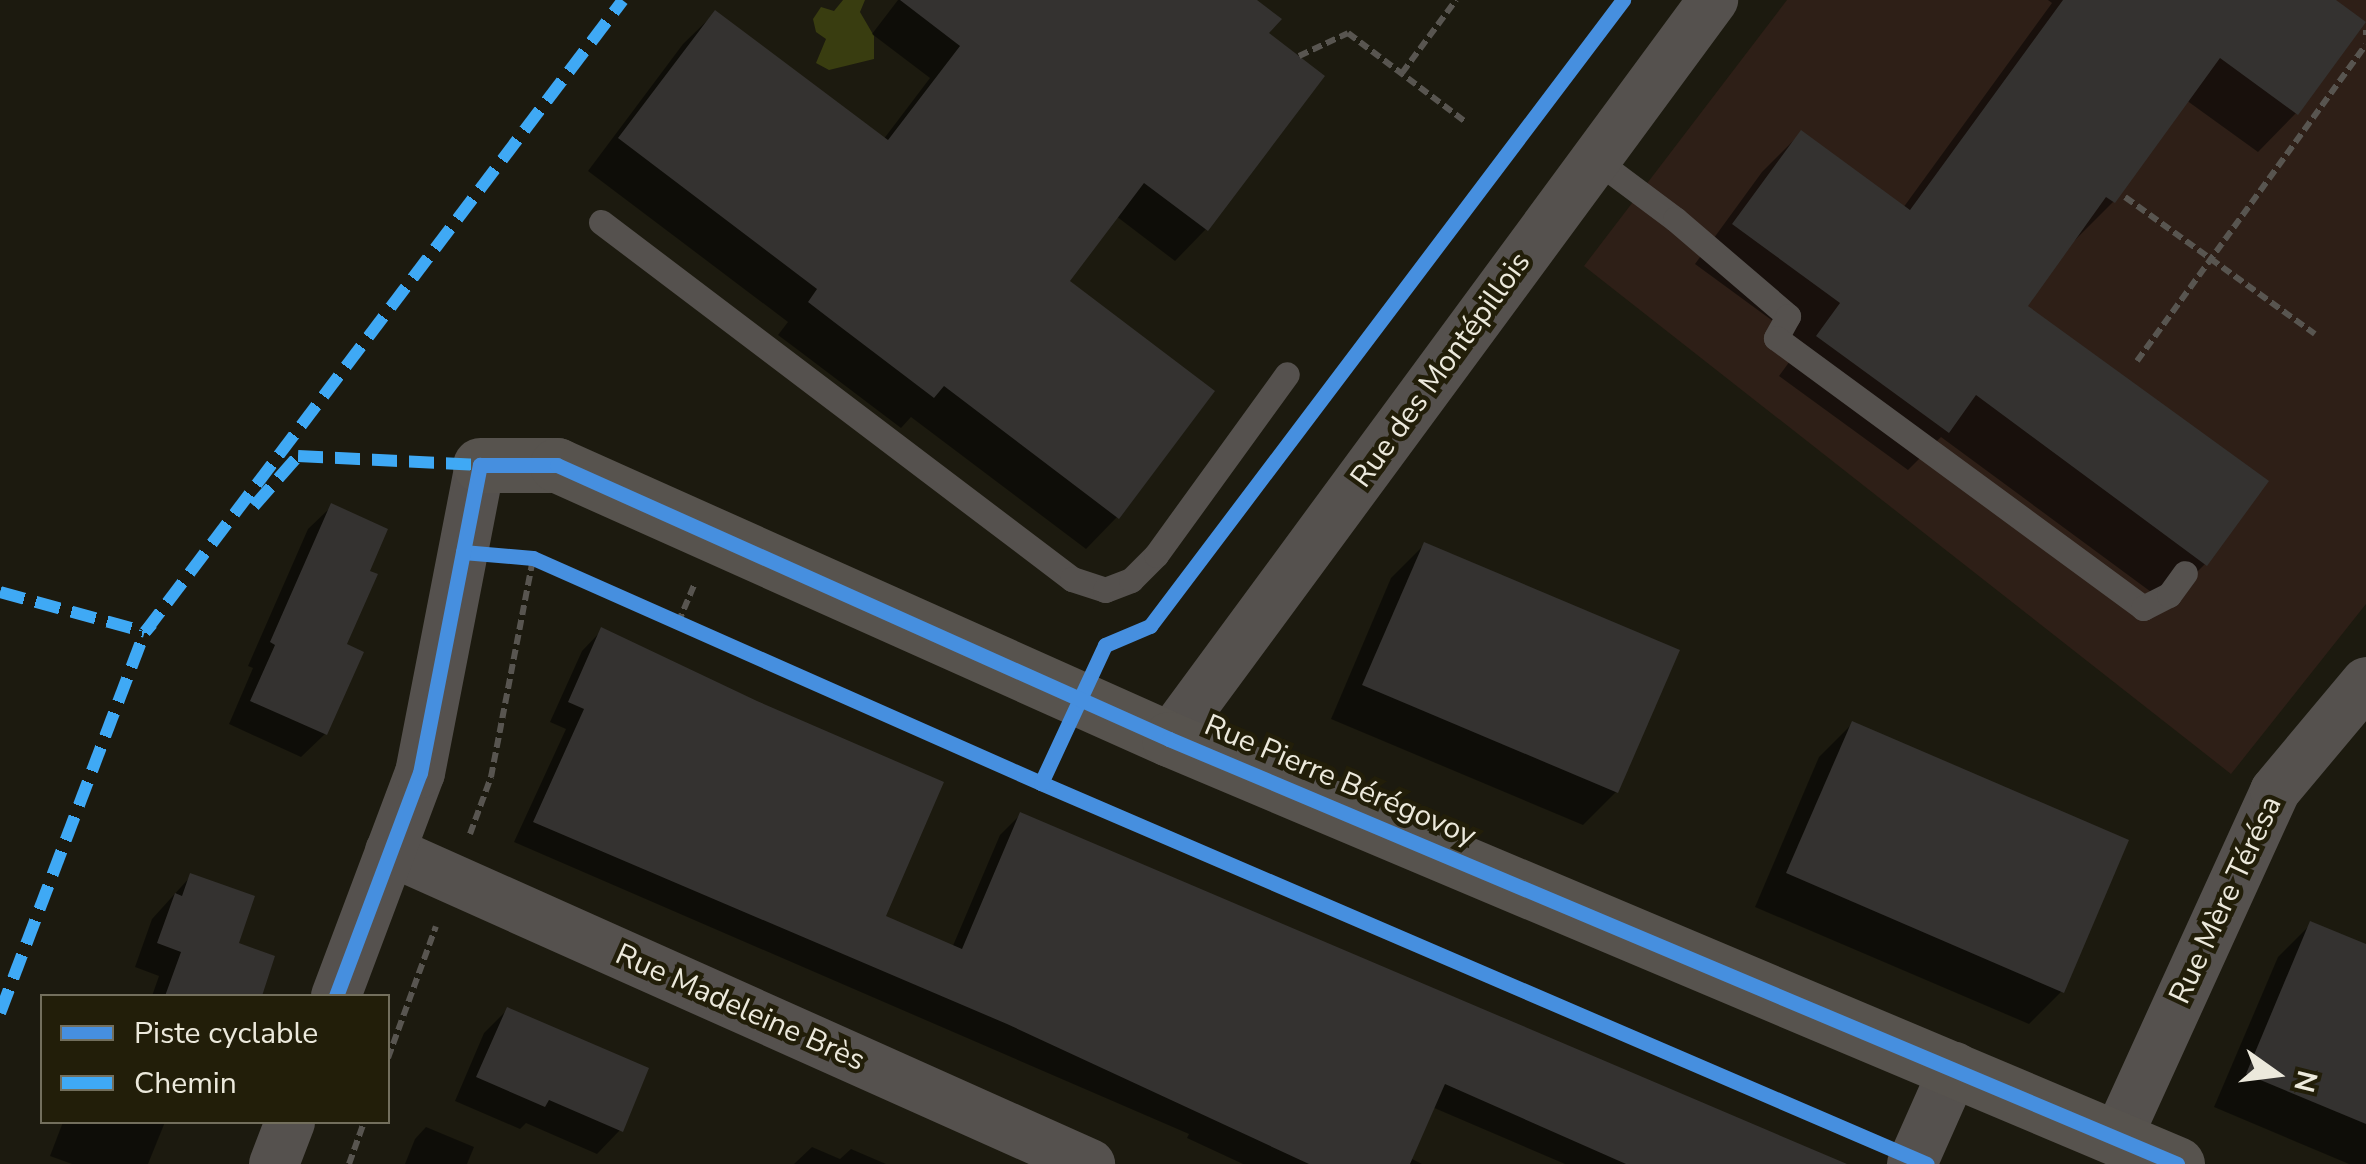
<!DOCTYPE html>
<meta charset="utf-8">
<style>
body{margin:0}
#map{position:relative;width:2366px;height:1164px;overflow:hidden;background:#1c1a0f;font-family:"Nunito Sans",sans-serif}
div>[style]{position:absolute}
.medical>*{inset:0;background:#2e1f17}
.green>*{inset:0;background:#393d10}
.shadow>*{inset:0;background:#0007}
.building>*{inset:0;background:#343230}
.path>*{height:6px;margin-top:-3px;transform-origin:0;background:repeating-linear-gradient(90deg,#585550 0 10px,transparent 0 15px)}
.lane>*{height:25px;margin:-12.5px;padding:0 12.5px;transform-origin:12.5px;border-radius:12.5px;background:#55514e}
.street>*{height:50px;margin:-25px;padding:0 25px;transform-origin:25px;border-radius:25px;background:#55514e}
.secondary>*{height:55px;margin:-27.5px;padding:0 27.5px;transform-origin:27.5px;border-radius:27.5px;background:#57534e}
.quiet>*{height:12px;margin-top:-6px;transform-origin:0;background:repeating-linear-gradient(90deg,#3fa9f5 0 25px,transparent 0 37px)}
.cycleway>*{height:15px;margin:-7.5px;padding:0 7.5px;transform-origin:7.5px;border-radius:7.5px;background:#468fdf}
span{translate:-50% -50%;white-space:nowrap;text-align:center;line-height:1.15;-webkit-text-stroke:9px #221e09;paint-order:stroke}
.street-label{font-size:30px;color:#ece9dc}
.legend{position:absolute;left:40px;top:994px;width:350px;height:130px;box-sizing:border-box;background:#221e09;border:2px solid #736f5d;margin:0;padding:12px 18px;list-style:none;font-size:30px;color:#ece9dc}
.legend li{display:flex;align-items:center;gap:20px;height:50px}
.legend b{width:50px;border:2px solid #736f5d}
.north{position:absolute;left:2226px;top:1024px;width:100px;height:100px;-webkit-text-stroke:8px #221e09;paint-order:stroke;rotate:104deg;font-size:28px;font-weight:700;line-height:40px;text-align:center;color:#ece9dc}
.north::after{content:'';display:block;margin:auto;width:35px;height:45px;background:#ece9dc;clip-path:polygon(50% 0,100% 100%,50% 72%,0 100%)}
</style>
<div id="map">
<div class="medical">
<div style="clip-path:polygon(1787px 0,2366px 0,2366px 604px,2231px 774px,1584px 266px)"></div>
</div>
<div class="green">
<div style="clip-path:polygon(843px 0,865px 0,860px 12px,874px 36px,874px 59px,829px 70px,816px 63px,826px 39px,816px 32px,813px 19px,821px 7px,834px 11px)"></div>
</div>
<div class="shadow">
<div style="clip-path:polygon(898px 0,1253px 0,1265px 34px,1206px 229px,1175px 261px,1116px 216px,1067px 282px,1117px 517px,1086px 549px,911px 417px,901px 428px,802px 353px,778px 335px,788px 322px,588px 171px,683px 44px,715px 13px,883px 140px,930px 78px,872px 34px)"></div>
<div style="clip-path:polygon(2048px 0,2332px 0,2296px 113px,2258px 152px,2186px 100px,2113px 202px,2074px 241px,2024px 307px,2205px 564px,2166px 603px,1941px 437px,1908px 470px,1779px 376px,1803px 343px,1695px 264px,1762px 172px,1801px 133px,1903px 208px,2052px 3px)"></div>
<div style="clip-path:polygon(332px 506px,366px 572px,344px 645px,325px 734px,301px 757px,229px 724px,253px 668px,248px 666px,308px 529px)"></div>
<div style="clip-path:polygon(1424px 545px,1616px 792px,1583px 825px,1331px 719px,1391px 578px)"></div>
<div style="clip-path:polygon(602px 630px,883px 918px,952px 948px,1000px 835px,1020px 815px,1843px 1164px,1565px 1164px,1432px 1107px,1410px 1158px,1422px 1164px,1243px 1164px,1187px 1138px,1189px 1134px,514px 842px,566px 729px,550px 722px,582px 651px)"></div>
<div style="clip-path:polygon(1852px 724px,2062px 991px,2029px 1024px,1755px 907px,1819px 757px)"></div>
<div style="clip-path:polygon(191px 876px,236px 944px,269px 956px,255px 996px,152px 996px,159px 976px,135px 967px,152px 919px)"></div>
<div style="clip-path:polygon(2311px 924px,2366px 947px,2366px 1164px,2349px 1164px,2214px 1107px,2278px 957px)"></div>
<div style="clip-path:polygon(507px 1010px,620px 1130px,597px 1154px,526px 1123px,520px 1129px,455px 1101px,484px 1033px)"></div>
<div style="clip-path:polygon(63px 1122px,165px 1122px,148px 1164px,72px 1164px,50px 1156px)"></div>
<div style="clip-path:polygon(426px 1127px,474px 1147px,467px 1164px,405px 1164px,415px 1139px)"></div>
<div style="clip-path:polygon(812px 1147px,840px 1159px,851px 1149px,886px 1164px,794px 1164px)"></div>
</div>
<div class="building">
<div style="clip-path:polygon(900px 0,1257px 0,1282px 19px,1269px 33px,1325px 76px,1208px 231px,1144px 183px,1070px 281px,1215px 391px,1119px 519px,944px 386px,934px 398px,834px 322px,808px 302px,817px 289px,618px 138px,715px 10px,888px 140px,960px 46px)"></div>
<div style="clip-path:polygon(2063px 0,2336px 0,2366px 22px,2298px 115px,2220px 58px,2115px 203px,2106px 197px,2028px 306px,2269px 481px,2207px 566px,1976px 395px,1949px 433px,1816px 336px,1840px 303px,1732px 224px,1801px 130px,1910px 210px)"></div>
<div style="clip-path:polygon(331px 503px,388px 529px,370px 571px,378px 574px,347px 644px,364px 652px,327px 735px,250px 701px,275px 645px,270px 642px)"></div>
<div style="clip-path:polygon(1424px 542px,1680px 650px,1618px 793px,1362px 685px)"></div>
<div style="clip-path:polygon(601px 627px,757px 701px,944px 782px,886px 916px,962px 949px,1020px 812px,1847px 1164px,1626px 1164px,1445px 1084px,1410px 1164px,1309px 1164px,1007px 1024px,533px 822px,584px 709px,568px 702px)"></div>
<div style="clip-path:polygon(1852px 721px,2129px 840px,2064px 993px,1786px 873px)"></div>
<div style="clip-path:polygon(190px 873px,255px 896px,239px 943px,275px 956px,262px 996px,165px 996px,181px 952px,157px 943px,175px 893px,182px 896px)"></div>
<div style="clip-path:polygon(2310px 921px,2366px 944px,2366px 1124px,2246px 1074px)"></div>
<div style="clip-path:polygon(507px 1007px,649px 1068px,623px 1132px,549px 1100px,545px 1107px,476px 1077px)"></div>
</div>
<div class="path">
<div style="left:2366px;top:30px;width:5px;rotate:90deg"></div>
<div style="left:1299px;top:56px;width:54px;rotate:-25.1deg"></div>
<div style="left:1348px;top:33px;width:149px;rotate:37.1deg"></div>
<div style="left:1402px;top:73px;width:91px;rotate:-53.5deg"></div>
<div style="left:2125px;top:197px;width:234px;rotate:35.8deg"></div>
<div style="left:2137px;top:361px;width:390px;rotate:-54.1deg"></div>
<div style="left:678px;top:623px;width:43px;rotate:-67deg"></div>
<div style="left:470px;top:834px;width:61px;rotate:-69.8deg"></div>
<div style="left:491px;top:777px;width:223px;rotate:-79.1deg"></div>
<div style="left:388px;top:1058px;width:140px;rotate:-70deg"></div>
<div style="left:349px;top:1164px;width:45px;rotate:-70.3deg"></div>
</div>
<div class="lane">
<div style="left:1596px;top:160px;width:99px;rotate:36.8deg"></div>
<div style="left:1675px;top:219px;width:149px;rotate:40.6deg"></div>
<div style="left:1788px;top:316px;width:25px;rotate:119deg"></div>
<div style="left:1776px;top:338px;width:456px;rotate:36.3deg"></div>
<div style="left:2143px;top:608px;width:29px;rotate:-27deg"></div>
<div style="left:2169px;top:595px;width:27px;rotate:-54deg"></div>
<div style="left:601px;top:222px;width:591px;rotate:37.16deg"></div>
<div style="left:1072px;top:579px;width:35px;rotate:18deg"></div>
<div style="left:1105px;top:590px;width:28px;rotate:-21deg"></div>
<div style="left:1131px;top:580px;width:35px;rotate:-45deg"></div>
<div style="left:1156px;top:555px;width:223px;rotate:-54.1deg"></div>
</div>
<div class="street">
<div style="left:1169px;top:739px;width:918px;rotate:-53.64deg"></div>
<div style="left:390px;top:851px;width:767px;rotate:24.09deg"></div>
<div style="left:336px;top:996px;width:238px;rotate:-69.4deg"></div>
<div style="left:420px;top:773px;width:314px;rotate:-79deg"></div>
<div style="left:2117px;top:1138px;width:381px;rotate:-65.5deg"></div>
<div style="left:2275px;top:791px;width:142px;rotate:-50.1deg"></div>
<div style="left:274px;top:1164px;width:45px;rotate:-69.1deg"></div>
<div style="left:1912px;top:1164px;width:106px;rotate:-66.1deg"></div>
</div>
<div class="secondary">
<div style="left:480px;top:465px;width:77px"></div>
<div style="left:557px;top:465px;width:671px;rotate:24.12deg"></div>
<div style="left:1169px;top:739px;width:1094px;rotate:22.86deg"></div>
</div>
<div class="quiet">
<div style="left:254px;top:506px;width:67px;rotate:-48.7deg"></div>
<div style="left:298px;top:456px;width:182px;rotate:2.8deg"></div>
<div style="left:0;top:592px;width:150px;rotate:15.4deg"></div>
<div style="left:145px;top:632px;width:11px;rotate:-49deg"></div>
<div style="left:0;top:1013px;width:408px;rotate:-69.2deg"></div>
<div style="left:145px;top:632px;width:792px;rotate:-52.9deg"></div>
</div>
<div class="cycleway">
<div style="left:463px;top:552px;width:70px;rotate:4.9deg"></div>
<div style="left:533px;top:558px;width:556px;rotate:23.89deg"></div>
<div style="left:1041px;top:783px;width:964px;rotate:23.27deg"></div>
<div style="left:1041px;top:783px;width:152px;rotate:-65.1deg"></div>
<div style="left:1105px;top:645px;width:49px;rotate:-22.9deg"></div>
<div style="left:1150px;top:626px;width:785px;rotate:-52.93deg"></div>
<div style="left:336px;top:996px;width:238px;rotate:-69.4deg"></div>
<div style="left:420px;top:773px;width:314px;rotate:-79deg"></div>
<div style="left:480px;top:465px;width:77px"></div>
<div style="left:557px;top:465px;width:671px;rotate:24.12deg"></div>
<div style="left:1169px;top:739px;width:1094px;rotate:22.86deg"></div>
</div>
<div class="street-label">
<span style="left:1441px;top:370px;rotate:-54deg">Rue des Montépillois</span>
<span style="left:1340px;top:781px;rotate:23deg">Rue Pierre Bérégovoy</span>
<span style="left:2226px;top:900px;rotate:-65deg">Rue Mère Térésa</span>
<span style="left:740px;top:1008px;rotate:24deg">Rue Madeleine Brès</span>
</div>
<ul class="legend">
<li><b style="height:12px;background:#468fdf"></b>Piste cyclable</li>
<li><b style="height:12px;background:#3fa9f5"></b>Chemin</li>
</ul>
<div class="north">N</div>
</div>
